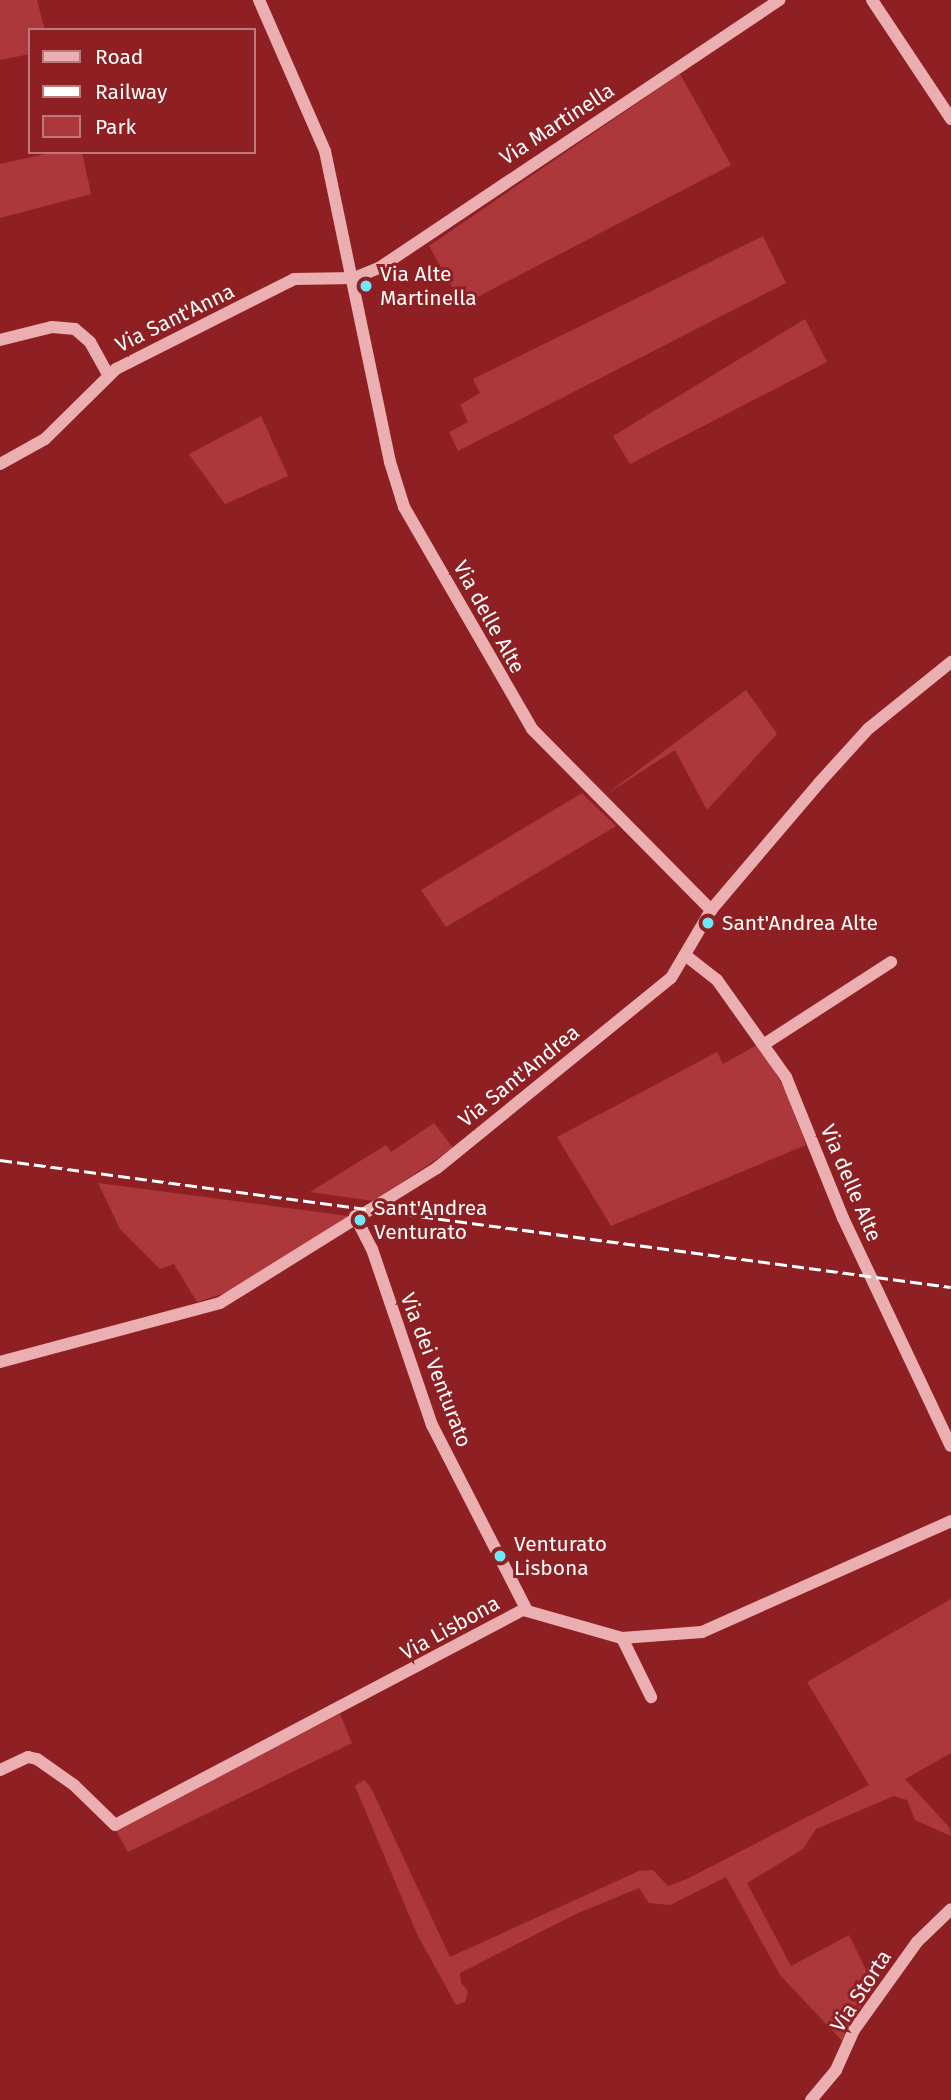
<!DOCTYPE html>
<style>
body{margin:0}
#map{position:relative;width:951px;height:2100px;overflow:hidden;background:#8e2023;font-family:"Fira Sans",sans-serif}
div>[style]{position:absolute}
.green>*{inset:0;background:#ad383c}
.minor>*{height:12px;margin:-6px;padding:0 6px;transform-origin:6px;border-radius:6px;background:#ecafb1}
.rail>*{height:2.5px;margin-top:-1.25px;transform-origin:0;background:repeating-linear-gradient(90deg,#fff 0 12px,transparent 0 17px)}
.dots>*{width:19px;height:19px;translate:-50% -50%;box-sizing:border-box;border:4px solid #8e2023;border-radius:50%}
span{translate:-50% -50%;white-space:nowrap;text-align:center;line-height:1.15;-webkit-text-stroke:6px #8e2023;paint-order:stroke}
.street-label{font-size:21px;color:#fff}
.poi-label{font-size:21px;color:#fff}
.left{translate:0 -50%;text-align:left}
.legend{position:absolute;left:28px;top:28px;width:228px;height:126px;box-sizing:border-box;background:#8e2023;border:2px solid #bb797b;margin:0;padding:9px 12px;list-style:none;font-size:21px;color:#fff}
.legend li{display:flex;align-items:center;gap:14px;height:35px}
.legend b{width:35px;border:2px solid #bb797b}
</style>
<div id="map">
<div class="green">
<div style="clip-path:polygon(0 0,37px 0,45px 30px,30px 30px,30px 54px,0 60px)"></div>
<div style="clip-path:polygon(680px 74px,731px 165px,462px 305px,429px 246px)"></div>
<div style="clip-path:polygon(54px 152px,82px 152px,91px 194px,0 218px,0 164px)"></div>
<div style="clip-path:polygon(763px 236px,786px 283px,458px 451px,449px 432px,468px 422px,460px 405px,480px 393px,473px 379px)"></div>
<div style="clip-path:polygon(805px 319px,827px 362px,630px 464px,613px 436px)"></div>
<div style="clip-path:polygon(261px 416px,288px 476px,225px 504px,189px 454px)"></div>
<div style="clip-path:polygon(746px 690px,777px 734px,707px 810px,675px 750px,605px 795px)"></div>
<div style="clip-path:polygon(582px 793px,616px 826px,446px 927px,421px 890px)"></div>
<div style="clip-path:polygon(759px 1044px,785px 1090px,806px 1145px,611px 1226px,557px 1137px,717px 1052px,723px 1064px)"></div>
<div style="clip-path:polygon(434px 1123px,453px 1148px,374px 1201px,310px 1192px,386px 1145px,391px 1152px)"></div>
<div style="clip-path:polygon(98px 1183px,348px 1216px,237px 1289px,197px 1302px,174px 1264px,160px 1269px,120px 1229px)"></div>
<div style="clip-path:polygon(951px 1599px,951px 1753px,905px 1779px,949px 1827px,951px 1836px,915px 1820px,907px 1800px,894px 1796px,816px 1829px,803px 1849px,747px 1883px,791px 1966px,849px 1935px,872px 1982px,844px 2043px,780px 1975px,726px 1877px,670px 1905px,649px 1903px,639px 1888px,576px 1914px,460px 1973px,461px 1983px,468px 1991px,465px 2002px,456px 2005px,417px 1934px,355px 1786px,364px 1780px,370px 1786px,450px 1957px,639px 1871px,653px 1870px,668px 1886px,687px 1879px,869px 1785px,807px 1682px)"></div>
<div style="clip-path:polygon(340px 1714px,352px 1743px,128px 1852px,114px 1827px)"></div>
</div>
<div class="minor">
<div style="left:259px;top:0;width:165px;rotate:66.4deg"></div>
<div style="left:325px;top:151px;width:318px;rotate:78.2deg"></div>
<div style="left:390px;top:462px;width:47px;rotate:72.7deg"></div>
<div style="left:404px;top:507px;width:256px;rotate:60deg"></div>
<div style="left:532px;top:729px;width:255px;rotate:45.3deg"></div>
<div style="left:872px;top:0;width:143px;rotate:56.4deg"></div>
<div style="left:0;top:340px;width:54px;rotate:-14deg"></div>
<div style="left:52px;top:327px;width:23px;rotate:5deg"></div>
<div style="left:75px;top:329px;width:20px;rotate:41deg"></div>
<div style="left:90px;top:342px;width:37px;rotate:61deg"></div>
<div style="left:0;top:464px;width:51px;rotate:-29.1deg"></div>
<div style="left:45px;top:439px;width:100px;rotate:-44.6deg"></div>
<div style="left:116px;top:369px;width:199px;rotate:-26.8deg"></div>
<div style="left:294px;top:279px;width:60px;rotate:-1deg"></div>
<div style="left:354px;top:278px;width:27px;rotate:-22deg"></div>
<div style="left:379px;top:268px;width:482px;rotate:-33.8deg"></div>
<div style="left:685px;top:955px;width:41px;rotate:38deg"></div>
<div style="left:717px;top:980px;width:119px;rotate:54.6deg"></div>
<div style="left:786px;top:1077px;width:152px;rotate:68deg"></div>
<div style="left:843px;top:1218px;width:252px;rotate:64.7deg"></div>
<div style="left:766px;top:1043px;width:149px;rotate:-32.9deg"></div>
<div style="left:355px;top:1216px;width:37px;rotate:63deg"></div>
<div style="left:372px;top:1249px;width:186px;rotate:71.2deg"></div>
<div style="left:432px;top:1425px;width:209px;rotate:62.9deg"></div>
<div style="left:527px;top:1611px;width:99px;rotate:15.9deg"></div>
<div style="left:622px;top:1638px;width:80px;rotate:-4.3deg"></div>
<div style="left:702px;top:1632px;width:273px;rotate:-24deg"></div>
<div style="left:0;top:1362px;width:228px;rotate:-15deg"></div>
<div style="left:220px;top:1303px;width:256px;rotate:-31.9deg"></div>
<div style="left:437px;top:1168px;width:301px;rotate:-39.1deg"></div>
<div style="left:671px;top:978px;width:79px;rotate:-59.5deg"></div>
<div style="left:711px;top:910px;width:167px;rotate:-49.6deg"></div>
<div style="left:819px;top:783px;width:73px;rotate:-47.8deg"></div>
<div style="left:868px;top:729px;width:107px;rotate:-38.9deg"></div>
<div style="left:622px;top:1638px;width:66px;rotate:63.8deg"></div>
<div style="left:0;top:1770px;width:31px;rotate:-25deg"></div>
<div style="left:28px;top:1757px;width:9px;rotate:13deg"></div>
<div style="left:37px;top:1759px;width:45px;rotate:35.1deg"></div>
<div style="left:74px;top:1785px;width:57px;rotate:44.3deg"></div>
<div style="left:115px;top:1825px;width:463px;rotate:-27.8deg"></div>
<div style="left:811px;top:2100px;width:39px;rotate:-50deg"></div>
<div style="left:836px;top:2070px;width:44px;rotate:-65.8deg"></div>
<div style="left:854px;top:2030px;width:108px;rotate:-54.4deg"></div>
<div style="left:917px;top:1942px;width:47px;rotate:-44.1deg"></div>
</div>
<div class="rail">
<div style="left:0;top:1160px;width:959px;rotate:7.61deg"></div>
</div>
<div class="dots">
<div style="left:366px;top:286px;background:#6fe9fa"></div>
<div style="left:708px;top:923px;background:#6fe9fa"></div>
<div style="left:360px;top:1220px;background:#6fe9fa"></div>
<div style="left:500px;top:1556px;background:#6fe9fa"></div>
</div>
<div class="street-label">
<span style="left:557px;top:124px;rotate:-33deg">Via Martinella</span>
<span style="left:175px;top:318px;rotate:-26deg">Via Sant'Anna</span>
<span style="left:489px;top:617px;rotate:61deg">Via delle Alte</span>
<span style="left:519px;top:1076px;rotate:-39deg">Via Sant'Andrea</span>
<span style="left:851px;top:1183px;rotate:67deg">Via delle Alte</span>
<span style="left:436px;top:1370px;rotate:69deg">Via dei Venturato</span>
<span style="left:450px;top:1628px;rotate:-29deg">Via Lisbona</span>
<span style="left:861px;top:1991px;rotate:-57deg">Via Storta</span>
</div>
<div class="poi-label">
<span class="left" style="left:380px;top:286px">Via Alte<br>Martinella</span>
<span class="left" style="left:722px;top:923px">Sant'Andrea Alte</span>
<span class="left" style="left:374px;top:1220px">Sant'Andrea<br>Venturato</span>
<span class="left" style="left:514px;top:1556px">Venturato<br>Lisbona</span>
</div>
<ul class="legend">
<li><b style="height:9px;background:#ecafb1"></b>Road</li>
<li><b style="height:9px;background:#fff"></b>Railway</li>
<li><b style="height:19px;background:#ad383c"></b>Park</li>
</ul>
</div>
